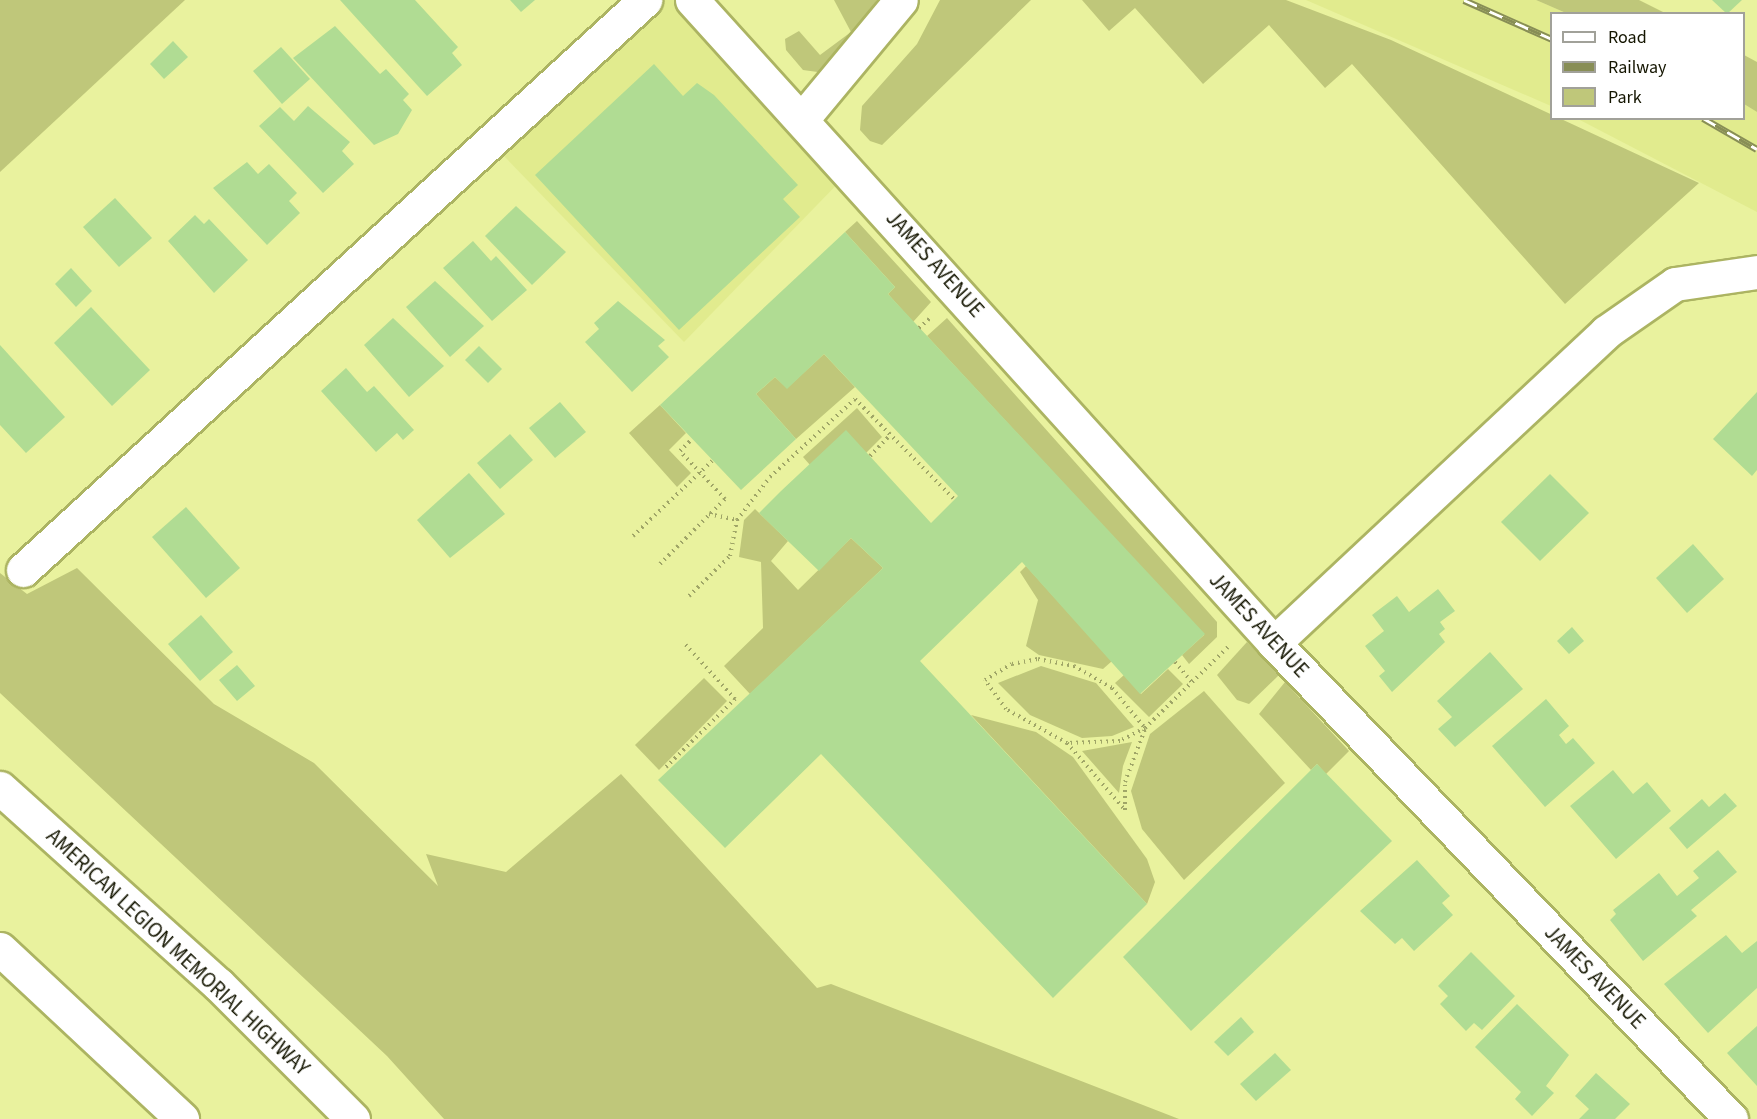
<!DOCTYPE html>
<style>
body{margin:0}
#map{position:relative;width:1757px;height:1119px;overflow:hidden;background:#e9f29e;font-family:"Source Sans 3",sans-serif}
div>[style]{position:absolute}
.built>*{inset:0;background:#e1eb8e}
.green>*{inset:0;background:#bfc77a}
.building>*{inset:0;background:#b0dc93}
.path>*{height:4px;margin-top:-2px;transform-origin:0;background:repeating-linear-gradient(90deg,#9fa567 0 1.5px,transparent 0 6px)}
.roads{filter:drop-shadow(2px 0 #acb462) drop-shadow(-2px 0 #acb462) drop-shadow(0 2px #acb462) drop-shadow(0 -2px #acb462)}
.street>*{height:33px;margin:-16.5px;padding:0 16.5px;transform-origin:16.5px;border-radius:16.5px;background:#fff}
.highway>*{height:33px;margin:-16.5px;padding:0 16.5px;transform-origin:16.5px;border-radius:16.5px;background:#fff}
.rail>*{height:7px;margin-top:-3.5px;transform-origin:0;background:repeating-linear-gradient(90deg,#fff 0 14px,#888e56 0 28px);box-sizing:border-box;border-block:2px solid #888e56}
span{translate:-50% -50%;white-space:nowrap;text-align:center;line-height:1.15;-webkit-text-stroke:4.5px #fff;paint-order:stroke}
.street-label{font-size:21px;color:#141500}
.legend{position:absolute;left:1550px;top:12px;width:195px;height:108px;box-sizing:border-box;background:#fff;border:2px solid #a1a199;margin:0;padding:8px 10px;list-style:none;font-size:18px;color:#141500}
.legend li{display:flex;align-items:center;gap:12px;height:30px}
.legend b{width:30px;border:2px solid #a1a199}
</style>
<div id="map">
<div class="built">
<div style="clip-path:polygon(660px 0,680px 0,851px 170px,684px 342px,502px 154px)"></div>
<div style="clip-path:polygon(1306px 0,1536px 0,1552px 7px,1566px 13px,1552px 14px,1551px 106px)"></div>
<div style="clip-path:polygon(1744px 104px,1757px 112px,1757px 212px,1578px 119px,1744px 118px)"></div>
</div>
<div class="green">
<div style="clip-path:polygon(0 0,185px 0,0 172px)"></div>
<div style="clip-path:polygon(834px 0,877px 0,825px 73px,803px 70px,786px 50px,785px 39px,799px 31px,820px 55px,851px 32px)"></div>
<div style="clip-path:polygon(940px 0,1031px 0,882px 145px,870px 141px,860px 130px,862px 106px,917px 44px)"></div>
<div style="clip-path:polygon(1082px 0,1286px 0,1391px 40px,1699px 183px,1565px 304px,1352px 64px,1325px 88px,1269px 25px,1203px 84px,1135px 8px,1109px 31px)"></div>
<div style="clip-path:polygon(1536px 0,1639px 0,1665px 13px,1566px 13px)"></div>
<div style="clip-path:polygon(1744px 55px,1757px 62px,1757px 112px,1744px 104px)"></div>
<div style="clip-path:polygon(857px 221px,931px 302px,913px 322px,888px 294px,895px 287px,845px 232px)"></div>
<div style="clip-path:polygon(947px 318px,1217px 622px,1217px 637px,1189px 664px,1182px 655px,1204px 635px,927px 336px)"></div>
<div style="clip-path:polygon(824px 354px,855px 387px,796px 439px,756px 394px,775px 377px,787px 388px)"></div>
<div style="clip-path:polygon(660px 405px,686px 433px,669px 450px,691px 473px,677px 487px,629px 433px)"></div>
<div style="clip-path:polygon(857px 408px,882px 437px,866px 453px,810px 465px,803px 457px)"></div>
<div style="clip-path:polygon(755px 509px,788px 541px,771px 561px,798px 590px,851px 538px,883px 568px,750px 694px,724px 666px,763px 628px,761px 562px,739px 557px,744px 520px)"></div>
<div style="clip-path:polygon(1026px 566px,1112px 661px,1103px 669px,1039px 655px,1026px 646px,1038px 600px,1020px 572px)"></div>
<div style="clip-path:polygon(77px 568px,214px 704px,314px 763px,438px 886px,426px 854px,506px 872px,621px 774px,817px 988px,831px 984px,1179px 1119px,444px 1119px,387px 1056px,0 693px,0 573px,27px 594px)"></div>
<div style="clip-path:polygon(1247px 642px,1279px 675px,1249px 704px,1237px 700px,1217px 675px)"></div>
<div style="clip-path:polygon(1041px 666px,1096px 683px,1134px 727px,1112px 736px,1082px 738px,1030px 715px,998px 683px)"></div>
<div style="clip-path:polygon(1168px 669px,1183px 684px,1149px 717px,1115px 683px,1124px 675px,1141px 694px)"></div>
<div style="clip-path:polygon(704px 678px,727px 701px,659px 770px,635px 745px)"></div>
<div style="clip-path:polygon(1285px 682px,1349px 751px,1326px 774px,1317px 764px,1311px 770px,1259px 714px)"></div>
<div style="clip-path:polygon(1204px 691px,1285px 783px,1184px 880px,1142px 829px,1131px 791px,1150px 734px)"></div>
<div style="clip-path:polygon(971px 715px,1036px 732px,1073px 757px,1147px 859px,1155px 882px,1147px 904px)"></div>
<div style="clip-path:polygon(1132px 742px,1123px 766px,1119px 793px,1082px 751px)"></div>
</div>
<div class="building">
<div style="clip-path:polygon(340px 0,415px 0,458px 47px,452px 53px,462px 65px,427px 96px)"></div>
<div style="clip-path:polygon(510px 0,535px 0,521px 12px)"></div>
<div style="clip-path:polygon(1712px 0,1742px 0,1727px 14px)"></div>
<div style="clip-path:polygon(335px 26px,380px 74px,386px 69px,409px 94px,403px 100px,412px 110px,398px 134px,374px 145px,293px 58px)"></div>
<div style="clip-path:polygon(173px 41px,188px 57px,164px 79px,150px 64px)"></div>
<div style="clip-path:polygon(281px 47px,310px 79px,282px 104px,253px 71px)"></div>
<div style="clip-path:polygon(654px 64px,683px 96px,697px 83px,714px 95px,798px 185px,783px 199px,800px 217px,679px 330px,535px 175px)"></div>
<div style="clip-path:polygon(308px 106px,350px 142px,342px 151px,354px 164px,323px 193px,259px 126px,280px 107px,294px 121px)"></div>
<div style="clip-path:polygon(247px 162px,258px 174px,269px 164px,297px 193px,289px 201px,300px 213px,267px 245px,213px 188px)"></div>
<div style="clip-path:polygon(115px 198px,152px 238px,119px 267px,83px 227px)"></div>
<div style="clip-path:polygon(516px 206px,566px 252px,532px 285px,485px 236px)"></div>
<div style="clip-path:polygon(195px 215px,204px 224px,209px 219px,248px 260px,214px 293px,168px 241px)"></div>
<div style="clip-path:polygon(845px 232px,895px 287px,888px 294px,1205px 634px,1140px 694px,1022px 562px,920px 661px,1147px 904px,1053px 998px,821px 754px,725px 848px,658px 780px,883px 568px,851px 538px,819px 571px,759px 513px,781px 491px,846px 430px,931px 523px,958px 496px,824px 354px,787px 389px,775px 377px,756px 394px,796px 439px,741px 490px,660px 405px)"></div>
<div style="clip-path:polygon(473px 241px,491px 261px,496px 256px,527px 290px,492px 321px,443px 268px)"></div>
<div style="clip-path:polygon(71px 268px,92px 291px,76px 307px,55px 284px)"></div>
<div style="clip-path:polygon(435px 281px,484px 326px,450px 357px,406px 307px)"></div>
<div style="clip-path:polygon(618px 301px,665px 340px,658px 346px,669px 357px,632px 392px,585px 342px,599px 329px,594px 323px)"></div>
<div style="clip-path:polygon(91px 307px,150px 370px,112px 406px,54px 343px)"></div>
<div style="clip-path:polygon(393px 318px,444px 366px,409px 397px,364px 345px)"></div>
<div style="clip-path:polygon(0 345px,65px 417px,26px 453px,0 425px)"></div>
<div style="clip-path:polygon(479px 346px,502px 369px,488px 383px,465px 360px)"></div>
<div style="clip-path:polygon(346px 368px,367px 392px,374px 386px,414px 430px,403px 440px,397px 433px,376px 452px,321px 391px)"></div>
<div style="clip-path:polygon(1757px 392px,1757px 470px,1752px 476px,1713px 439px)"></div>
<div style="clip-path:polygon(560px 402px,586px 432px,555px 458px,529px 428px)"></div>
<div style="clip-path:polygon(510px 434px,533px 460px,500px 489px,477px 463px)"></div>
<div style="clip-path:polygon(469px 473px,505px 514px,450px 558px,417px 520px)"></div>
<div style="clip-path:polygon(1550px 474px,1589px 513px,1540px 561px,1501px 522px)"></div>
<div style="clip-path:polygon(186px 507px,240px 568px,206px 598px,152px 537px)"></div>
<div style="clip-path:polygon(1693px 544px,1724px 579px,1687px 613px,1656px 578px)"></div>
<div style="clip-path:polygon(1438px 589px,1455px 611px,1440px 622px,1445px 629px,1439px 634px,1445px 642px,1392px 692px,1379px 676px,1385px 671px,1365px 646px,1384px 631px,1372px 615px,1397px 596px,1409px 612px)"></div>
<div style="clip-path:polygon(201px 615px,233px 652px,200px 681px,168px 644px)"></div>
<div style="clip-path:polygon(1572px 627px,1584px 641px,1569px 654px,1557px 641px)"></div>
<div style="clip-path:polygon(1490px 652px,1523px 689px,1455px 747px,1438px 729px,1452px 717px,1437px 701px)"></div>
<div style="clip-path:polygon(237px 665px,255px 686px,237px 701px,219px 680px)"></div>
<div style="clip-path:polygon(1546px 699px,1569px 726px,1559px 735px,1566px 744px,1573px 738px,1595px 763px,1545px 807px,1492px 746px)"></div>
<div style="clip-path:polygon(1317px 764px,1392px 841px,1191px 1031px,1123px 957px)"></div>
<div style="clip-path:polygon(1613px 770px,1633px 794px,1647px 782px,1671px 811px,1616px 859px,1570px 806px)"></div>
<div style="clip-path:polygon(1725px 793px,1737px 806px,1687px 849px,1669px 828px,1702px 799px,1709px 807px)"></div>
<div style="clip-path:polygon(1718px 850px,1737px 872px,1691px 910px,1697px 916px,1643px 961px,1610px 920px,1616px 914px,1613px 910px,1659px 873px,1677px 896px,1699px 878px,1693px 871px)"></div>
<div style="clip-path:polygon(1417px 860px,1450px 896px,1442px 903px,1453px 915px,1414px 951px,1402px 938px,1395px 944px,1360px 911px)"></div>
<div style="clip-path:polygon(1726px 935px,1742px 953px,1757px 941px,1757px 988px,1708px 1033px,1664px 984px)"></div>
<div style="clip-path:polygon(1471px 952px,1515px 996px,1482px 1030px,1474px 1023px,1466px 1031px,1440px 1004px,1448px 996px,1438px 986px)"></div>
<div style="clip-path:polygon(1517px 1004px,1569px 1055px,1546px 1086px,1554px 1093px,1532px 1116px,1515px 1099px,1521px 1092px,1475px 1047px)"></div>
<div style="clip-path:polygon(1241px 1017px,1254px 1032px,1228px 1056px,1214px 1042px)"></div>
<div style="clip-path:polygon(1757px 1026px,1757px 1086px,1727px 1053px)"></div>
<div style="clip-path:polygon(1275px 1053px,1291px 1070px,1256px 1101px,1240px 1084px)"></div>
<div style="clip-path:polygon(1596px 1073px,1630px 1104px,1615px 1119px,1579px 1119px,1589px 1109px,1575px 1096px)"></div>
</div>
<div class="path">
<div style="left:919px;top:328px;width:15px;rotate:-42deg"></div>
<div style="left:870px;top:456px;width:29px;rotate:-46deg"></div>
<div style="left:709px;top:514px;width:29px;rotate:12deg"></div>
<div style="left:633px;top:536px;width:109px;rotate:-43.5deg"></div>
<div style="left:660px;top:564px;width:92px;rotate:-45deg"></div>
<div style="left:725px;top:499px;width:66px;rotate:-133.2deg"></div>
<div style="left:680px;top:451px;width:17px;rotate:-45deg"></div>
<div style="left:689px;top:596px;width:57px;rotate:-44.3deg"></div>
<div style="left:730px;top:556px;width:37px;rotate:-79deg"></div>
<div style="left:737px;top:520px;width:54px;rotate:-52.5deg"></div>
<div style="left:770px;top:477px;width:115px;rotate:-42.5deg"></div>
<div style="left:855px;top:399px;width:142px;rotate:45.3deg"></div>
<div style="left:1175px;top:662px;width:26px;rotate:50deg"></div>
<div style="left:1145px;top:728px;width:28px;rotate:153deg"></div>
<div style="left:1120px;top:741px;width:53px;rotate:177.8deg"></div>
<div style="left:1067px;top:743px;width:70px;rotate:-150.9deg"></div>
<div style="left:1006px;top:709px;width:36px;rotate:-126deg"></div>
<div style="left:985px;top:680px;width:31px;rotate:-31deg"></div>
<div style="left:1012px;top:664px;width:26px;rotate:-11deg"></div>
<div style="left:1038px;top:659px;width:37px;rotate:11deg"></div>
<div style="left:1074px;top:666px;width:44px;rotate:30.1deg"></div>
<div style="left:1112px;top:688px;width:52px;rotate:50.5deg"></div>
<div style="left:1145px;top:728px;width:116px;rotate:-44.3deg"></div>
<div style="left:1067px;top:743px;width:89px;rotate:49.1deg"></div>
<div style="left:1125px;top:810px;width:28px;rotate:-90deg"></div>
<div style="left:1125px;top:782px;width:57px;rotate:-69.3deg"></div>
<div style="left:666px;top:767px;width:97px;rotate:-44.6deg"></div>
<div style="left:735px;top:699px;width:74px;rotate:-132.3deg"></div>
</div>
<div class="roads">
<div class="street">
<div style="left:692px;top:0;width:867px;rotate:47.85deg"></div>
<div style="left:1274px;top:643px;width:660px;rotate:46.17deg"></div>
<div style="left:803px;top:118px;width:153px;rotate:-50.3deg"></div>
<div style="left:23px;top:570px;width:844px;rotate:-42.5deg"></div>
<div style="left:1274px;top:643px;width:455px;rotate:-43.1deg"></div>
<div style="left:1606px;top:332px;width:84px;rotate:-34.8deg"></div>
<div style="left:1675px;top:284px;width:83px;rotate:-8.3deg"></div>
</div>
<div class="highway">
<div style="left:0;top:788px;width:293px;rotate:42deg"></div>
<div style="left:218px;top:984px;width:191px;rotate:45deg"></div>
<div style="left:0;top:949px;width:249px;rotate:43deg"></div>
</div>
</div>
<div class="rail">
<div style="left:1464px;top:0;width:96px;rotate:23.9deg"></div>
<div style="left:1703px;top:118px;width:62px;rotate:29.9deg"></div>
</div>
<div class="street-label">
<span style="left:935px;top:264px;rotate:48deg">JAMES AVENUE</span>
<span style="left:1259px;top:625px;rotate:47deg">JAMES AVENUE</span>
<span style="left:178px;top:952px;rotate:43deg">AMERICAN LEGION MEMORIAL HIGHWAY</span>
<span style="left:1595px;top:977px;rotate:46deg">JAMES AVENUE</span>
</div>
<ul class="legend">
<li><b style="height:8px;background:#fff"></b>Road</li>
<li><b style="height:8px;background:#888e56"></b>Railway</li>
<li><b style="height:16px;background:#bfc77a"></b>Park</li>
</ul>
</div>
